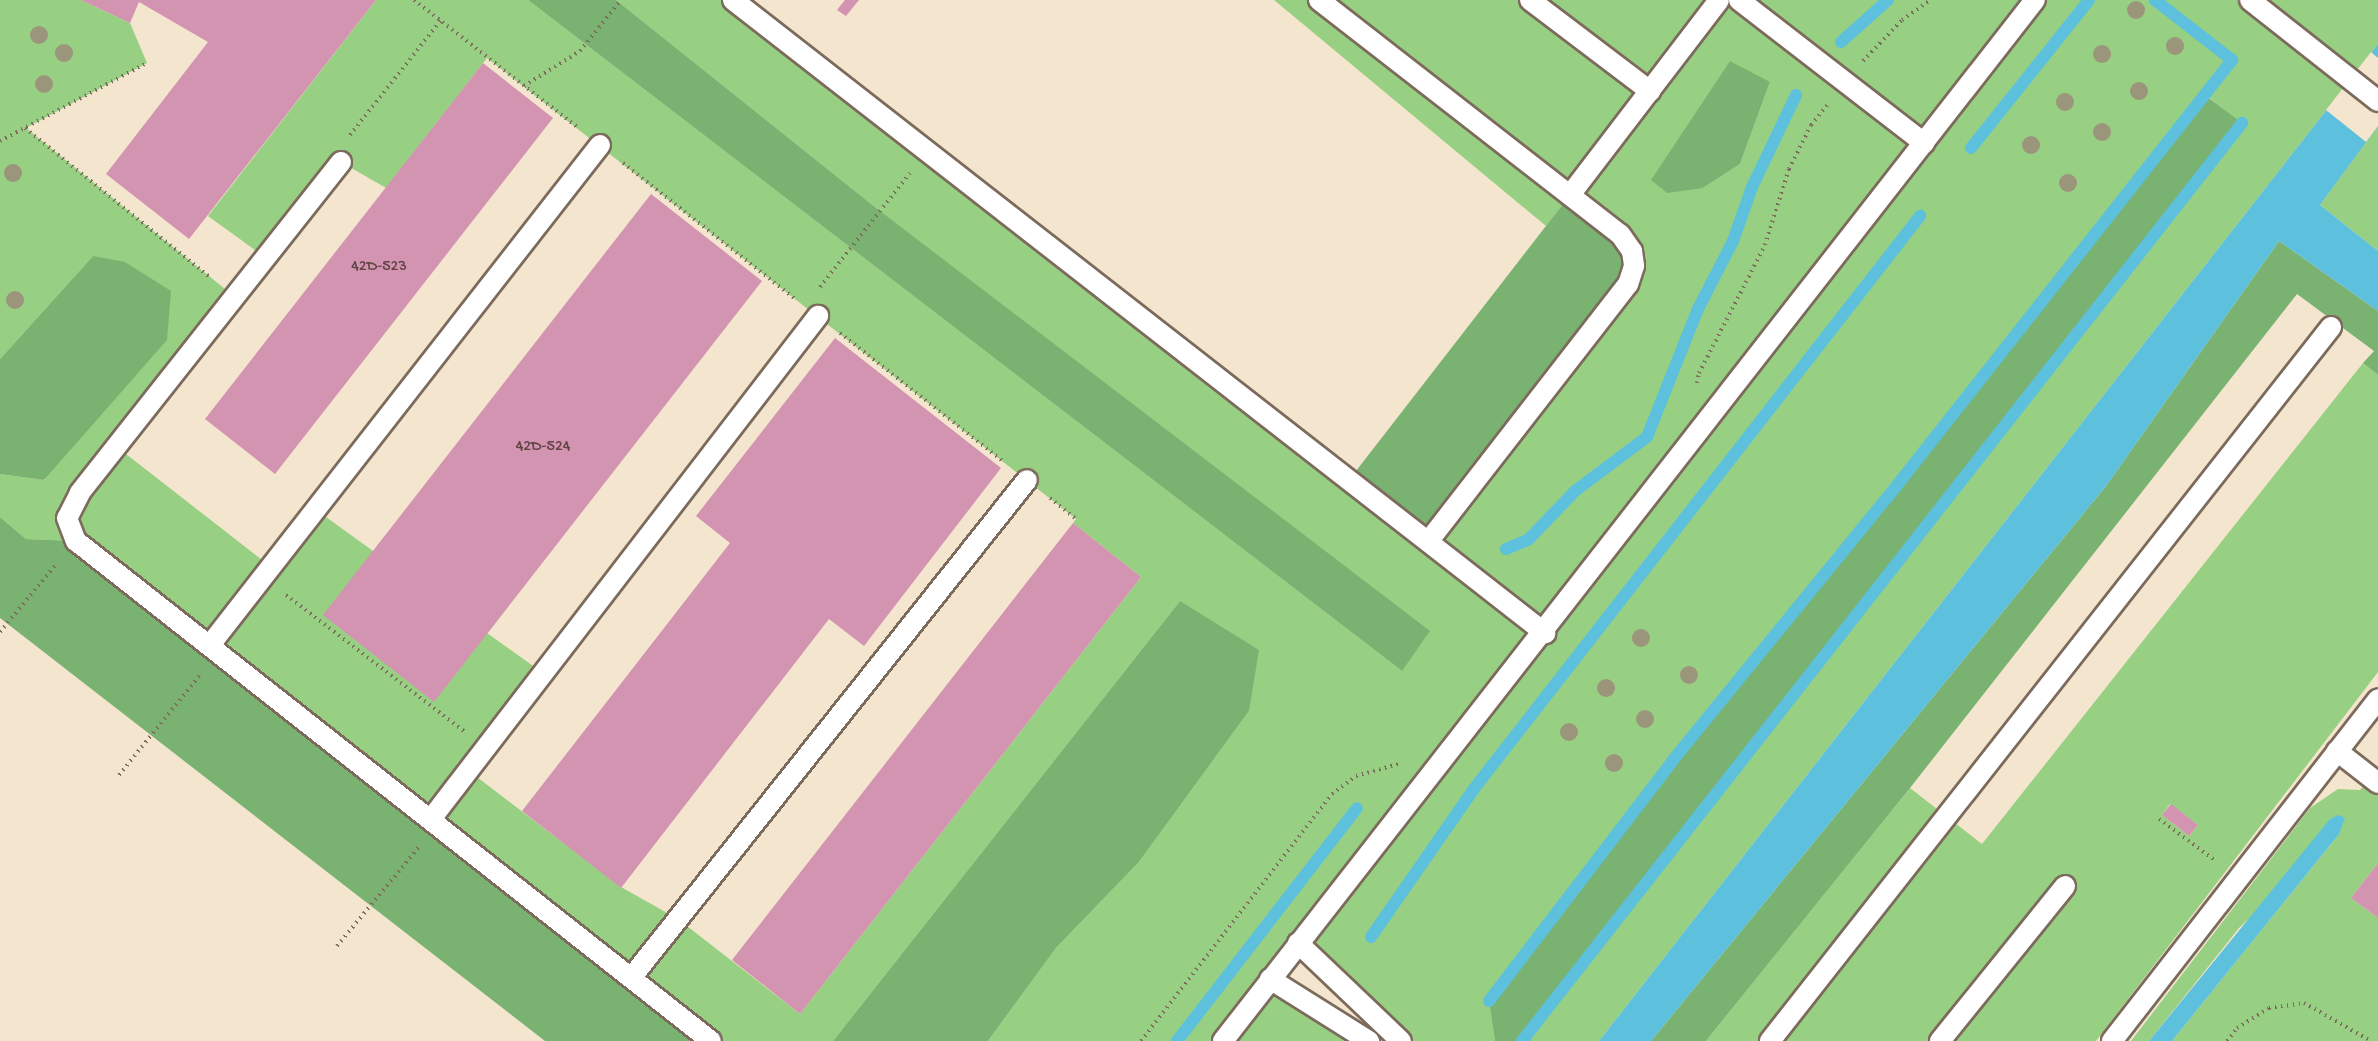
<!DOCTYPE html>
<style>
body{margin:0}
#map{position:relative;width:2378px;height:1041px;overflow:hidden;background:#f4e5ce;font-family:"Gochi Hand",sans-serif}
div>[style]{position:absolute}
.green>*{inset:0;background:#98d083}
.forest>*{inset:0;background:#7ab271}
.water>*{inset:0;background:#5dc0dc}
.pier>*{inset:0;background:#f4e5ce}
.stream>*{height:12px;margin:-6px;padding:0 6px;transform-origin:6px;border-radius:6px;background:#5dc0dc}
.building>*{inset:0;background:#d394b1}
.path>*{height:4px;margin-top:-2px;transform-origin:0;background:repeating-linear-gradient(90deg,#7c6b5c 0 1.5px,transparent 0 6px)}
.roads{filter:drop-shadow(2px 0 #7c6b5c) drop-shadow(-2px 0 #7c6b5c) drop-shadow(0 2px #7c6b5c) drop-shadow(0 -2px #7c6b5c)}
.service>*{height:20px;margin:-10px;padding:0 10px;transform-origin:10px;border-radius:10px;background:#fff}
.trees>*{width:18px;height:18px;margin:-9px;border-radius:50%;background:#9b957b}
span{translate:-50% -50%;white-space:nowrap;text-align:center;line-height:1.15;-webkit-text-stroke:5px #f7f3e8;paint-order:stroke}
.number-label{font-size:16px;color:#614443}
.number-label span{-webkit-text-stroke-width:0}
</style>
<div id="map">
<div class="green">
<div style="clip-path:polygon(evenodd,0 0,81px 0,130px 23px,147px 63px,26px 128px,235px 297px,117px 447px,271px 567px,315px 509px,373px 551px,434px 701px,487px 633px,543px 673px,469px 771px,621px 887px,678px 919px,800px 1014px,1141px 577px,1073px 523px,1076px 519px,487px 58px,386px 188px,341px 162px,266px 258px,208px 216px,376px 0,528px 0,1402px 671px,880px 211px,616px 0,733px 0,1428px 542px,1570px 195px,1546px 226px,1274px 0,2378px 0,2378px 44px,1599px 1041px,1522px 1041px,2242px 124px,2206px 95px,1887px 498px,1673px 760px,1489px 1000px,1495px 1041px,1401px 1041px,1298px 943px,1271px 978px,1369px 1041px,988px 1041px,1056px 948px,1139px 862px,1249px 711px,1180px 601px,833px 1041px,711px 1041px,76px 541px,26px 539px,0 517px,0 474px,45px 480px,93px 256px,0 359px,0 0,1770px 82px,1740px 164px,1703px 188px,1652px 180px,1675px 145px,1770px 82px)"></div>
<div style="clip-path:polygon(2378px 83px,2378px 251px,2320px 205px,2366px 142px)"></div>
<div style="clip-path:polygon(evenodd,2363px 363px,2378px 375px,2378px 672px,2096px 1041px,1706px 1041px,1910px 788px,1982px 844px,2363px 363px,2170px 804px,2198px 825px,2189px 836px,2162px 815px,2170px 804px)"></div>
<div style="clip-path:polygon(2378px 770px,2378px 863px,2351px 898px,2378px 918px,2378px 1041px,2172px 1041px,2339px 834px,2239px 928px,2149px 1041px,2131px 1041px,2310px 808px,2338px 789px,2360px 790px)"></div>
</div>
<div class="forest">
<div style="clip-path:polygon(528px 0,616px 0,880px 211px,1430px 631px,1402px 671px)"></div>
<div style="clip-path:polygon(1730px 61px,1770px 82px,1740px 164px,1703px 188px,1667px 193px,1651px 180px)"></div>
<div style="clip-path:polygon(2205px 95px,2242px 123px,1522px 1041px,1495px 1041px,1489px 1001px,1673px 760px,1887px 498px)"></div>
<div style="clip-path:polygon(1570px 195px,1620px 234px,1634px 266px,1428px 542px,1349px 480px)"></div>
<div style="clip-path:polygon(2279px 241px,2378px 311px,2378px 375px,2363px 363px,2374px 351px,2297px 294px,1910px 788px,1706px 1041px,1651px 1041px,2106px 486px)"></div>
<div style="clip-path:polygon(93px 256px,125px 262px,171px 291px,167px 340px,44px 480px,0 474px,0 359px)"></div>
<div style="clip-path:polygon(0 517px,26px 539px,76px 541px,711px 1041px,545px 1041px,0 618px)"></div>
<div style="clip-path:polygon(1180px 601px,1259px 650px,1249px 711px,1139px 862px,1056px 948px,988px 1041px,833px 1041px)"></div>
</div>
<div class="water">
<div style="clip-path:polygon(2378px 44px,2378px 126px,2320px 205px,2378px 251px,2378px 311px,2279px 241px,2106px 486px,1651px 1041px,1599px 1041px)"></div>
<div style="clip-path:polygon(2338px 815px,2345px 818px,2339px 834px,2172px 1041px,2149px 1041px,2330px 819px)"></div>
</div>
<div class="pier">
<div style="clip-path:polygon(2371px 52px,2378px 58px,2378px 126px,2366px 142px,2326px 110px)"></div>
</div>
<div class="stream">
<div style="left:1841px;top:42px;width:63px;rotate:-41.8deg"></div>
<div style="left:1971px;top:148px;width:189px;rotate:-51.4deg"></div>
<div style="left:1506px;top:549px;width:25px;rotate:-23deg"></div>
<div style="left:1529px;top:539px;width:66px;rotate:-46.2deg"></div>
<div style="left:1575px;top:491px;width:90px;rotate:-36.9deg"></div>
<div style="left:1647px;top:437px;width:138px;rotate:-68.3deg"></div>
<div style="left:1698px;top:309px;width:76px;rotate:-62.8deg"></div>
<div style="left:1733px;top:241px;width:57px;rotate:-70.6deg"></div>
<div style="left:1752px;top:187px;width:102px;rotate:-64.4deg"></div>
<div style="left:1371px;top:937px;width:179px;rotate:-55.2deg"></div>
<div style="left:1473px;top:790px;width:728px;rotate:-52.09deg"></div>
<div style="left:1489px;top:1001px;width:303px;rotate:-52.6deg"></div>
<div style="left:1673px;top:760px;width:338px;rotate:-50.8deg"></div>
<div style="left:1887px;top:498px;width:558px;rotate:-51.77deg"></div>
<div style="left:2232px;top:60px;width:98px;rotate:-142.1deg"></div>
<div style="left:1177px;top:1041px;width:294px;rotate:-52.3deg"></div>
<div style="left:1522px;top:1041px;width:1167px;rotate:-51.89deg"></div>
</div>
<div class="building">
<div style="clip-path:polygon(81px 0,376px 0,189px 239px,106px 174px,208px 42px,139px 2px,130px 23px)"></div>
<div style="clip-path:polygon(845px 0,859px 0,846px 16px,837px 10px)"></div>
<div style="clip-path:polygon(483px 63px,553px 118px,275px 474px,205px 419px)"></div>
<div style="clip-path:polygon(651px 194px,762px 281px,434px 702px,323px 615px)"></div>
<div style="clip-path:polygon(835px 338px,1001px 468px,864px 646px,829px 619px,621px 888px,522px 811px,730px 543px,696px 516px)"></div>
<div style="clip-path:polygon(1073px 523px,1141px 577px,800px 1014px,732px 960px)"></div>
<div style="clip-path:polygon(2171px 804px,2198px 825px,2189px 836px,2162px 815px)"></div>
<div style="clip-path:polygon(2378px 863px,2378px 918px,2351px 898px)"></div>
</div>
<div class="path">
<div style="left:414px;top:0;width:207px;rotate:37.9deg"></div>
<div style="left:1863px;top:61px;width:57px;rotate:-46.4deg"></div>
<div style="left:1902px;top:20px;width:35px;rotate:-35deg"></div>
<div style="left:524px;top:86px;width:66px;rotate:-32deg"></div>
<div style="left:580px;top:51px;width:65px;rotate:-51.2deg"></div>
<div style="left:25px;top:128px;width:239px;rotate:38.9deg"></div>
<div style="left:350px;top:135px;width:147px;rotate:-51.6deg"></div>
<div style="left:0;top:141px;width:166px;rotate:-28deg"></div>
<div style="left:623px;top:163px;width:218px;rotate:38.3deg"></div>
<div style="left:820px;top:287px;width:145px;rotate:-51.7deg"></div>
<div style="left:840px;top:333px;width:209px;rotate:38.2deg"></div>
<div style="left:1697px;top:383px;width:10px;rotate:-79deg"></div>
<div style="left:1699px;top:373px;width:144px;rotate:-62.7deg"></div>
<div style="left:1765px;top:245px;width:80px;rotate:-72.5deg"></div>
<div style="left:1789px;top:169px;width:49px;rotate:-63.4deg"></div>
<div style="left:1811px;top:125px;width:27px;rotate:-51deg"></div>
<div style="left:1050px;top:498px;width:33px;rotate:39deg"></div>
<div style="left:286px;top:595px;width:224px;rotate:37.4deg"></div>
<div style="left:0;top:632px;width:89px;rotate:-50.4deg"></div>
<div style="left:119px;top:775px;width:129px;rotate:-51deg"></div>
<div style="left:2159px;top:819px;width:71px;rotate:36.4deg"></div>
<div style="left:337px;top:946px;width:129px;rotate:-50.4deg"></div>
<div style="left:1141px;top:1041px;width:312px;rotate:-52.3deg"></div>
<div style="left:1332px;top:794px;width:30px;rotate:-37deg"></div>
<div style="left:1356px;top:776px;width:48px;rotate:-15.8deg"></div>
<div style="left:2227px;top:1041px;width:16px;rotate:-52deg"></div>
<div style="left:2237px;top:1028px;width:38px;rotate:-32deg"></div>
<div style="left:2269px;top:1008px;width:35px;rotate:-8deg"></div>
<div style="left:2304px;top:1003px;width:77px;rotate:29.6deg"></div>
</div>
<div class="roads">
<div class="service">
<div style="left:733px;top:0;width:1030px;rotate:37.94deg"></div>
<div style="left:1319px;top:0;width:381px;rotate:37.9deg"></div>
<div style="left:1620px;top:234px;width:21px;rotate:55deg"></div>
<div style="left:1632px;top:251px;width:15px;rotate:82deg"></div>
<div style="left:1634px;top:266px;width:19px;rotate:108deg"></div>
<div style="left:1628px;top:284px;width:326px;rotate:127.8deg"></div>
<div style="left:1530px;top:0;width:151px;rotate:37.2deg"></div>
<div style="left:1739px;top:0;width:234px;rotate:37.7deg"></div>
<div style="left:2250px;top:0;width:163px;rotate:38.3deg"></div>
<div style="left:341px;top:162px;width:422px;rotate:128.3deg"></div>
<div style="left:80px;top:493px;width:28px;rotate:117deg"></div>
<div style="left:67px;top:518px;width:25px;rotate:69deg"></div>
<div style="left:76px;top:541px;width:808px;rotate:38.22deg"></div>
<div style="left:1570px;top:195px;width:245px;rotate:-52.6deg"></div>
<div style="left:210px;top:645px;width:634px;rotate:-52.05deg"></div>
<div style="left:2337px;top:751px;width:52px;rotate:38deg"></div>
<div style="left:431px;top:819px;width:635px;rotate:-52.43deg"></div>
<div style="left:1298px;top:943px;width:142px;rotate:43.6deg"></div>
<div style="left:631px;top:978px;width:636px;rotate:-51.51deg"></div>
<div style="left:1270px;top:979px;width:117px;rotate:32.1deg"></div>
<div style="left:1223px;top:1041px;width:1320px;rotate:-52.05deg"></div>
<div style="left:1770px;top:1041px;width:908px;rotate:-51.84deg"></div>
<div style="left:1940px;top:1041px;width:199px;rotate:-51.1deg"></div>
<div style="left:2112px;top:1041px;width:433px;rotate:-52.1deg"></div>
</div>
</div>
<div class="trees">
<div style="left:2136px;top:10px"></div>
<div style="left:39px;top:35px"></div>
<div style="left:2175px;top:46px"></div>
<div style="left:64px;top:53px"></div>
<div style="left:2102px;top:54px"></div>
<div style="left:44px;top:84px"></div>
<div style="left:2139px;top:91px"></div>
<div style="left:2065px;top:102px"></div>
<div style="left:2102px;top:132px"></div>
<div style="left:2031px;top:145px"></div>
<div style="left:13px;top:173px"></div>
<div style="left:2068px;top:183px"></div>
<div style="left:15px;top:300px"></div>
<div style="left:1641px;top:638px"></div>
<div style="left:1689px;top:675px"></div>
<div style="left:1606px;top:688px"></div>
<div style="left:1645px;top:719px"></div>
<div style="left:1569px;top:732px"></div>
<div style="left:1614px;top:763px"></div>
</div>
<div class="number-label">
<span style="left:379px;top:268px">42D-523</span>
<span style="left:543px;top:448px">42D-524</span>
</div>
</div>
